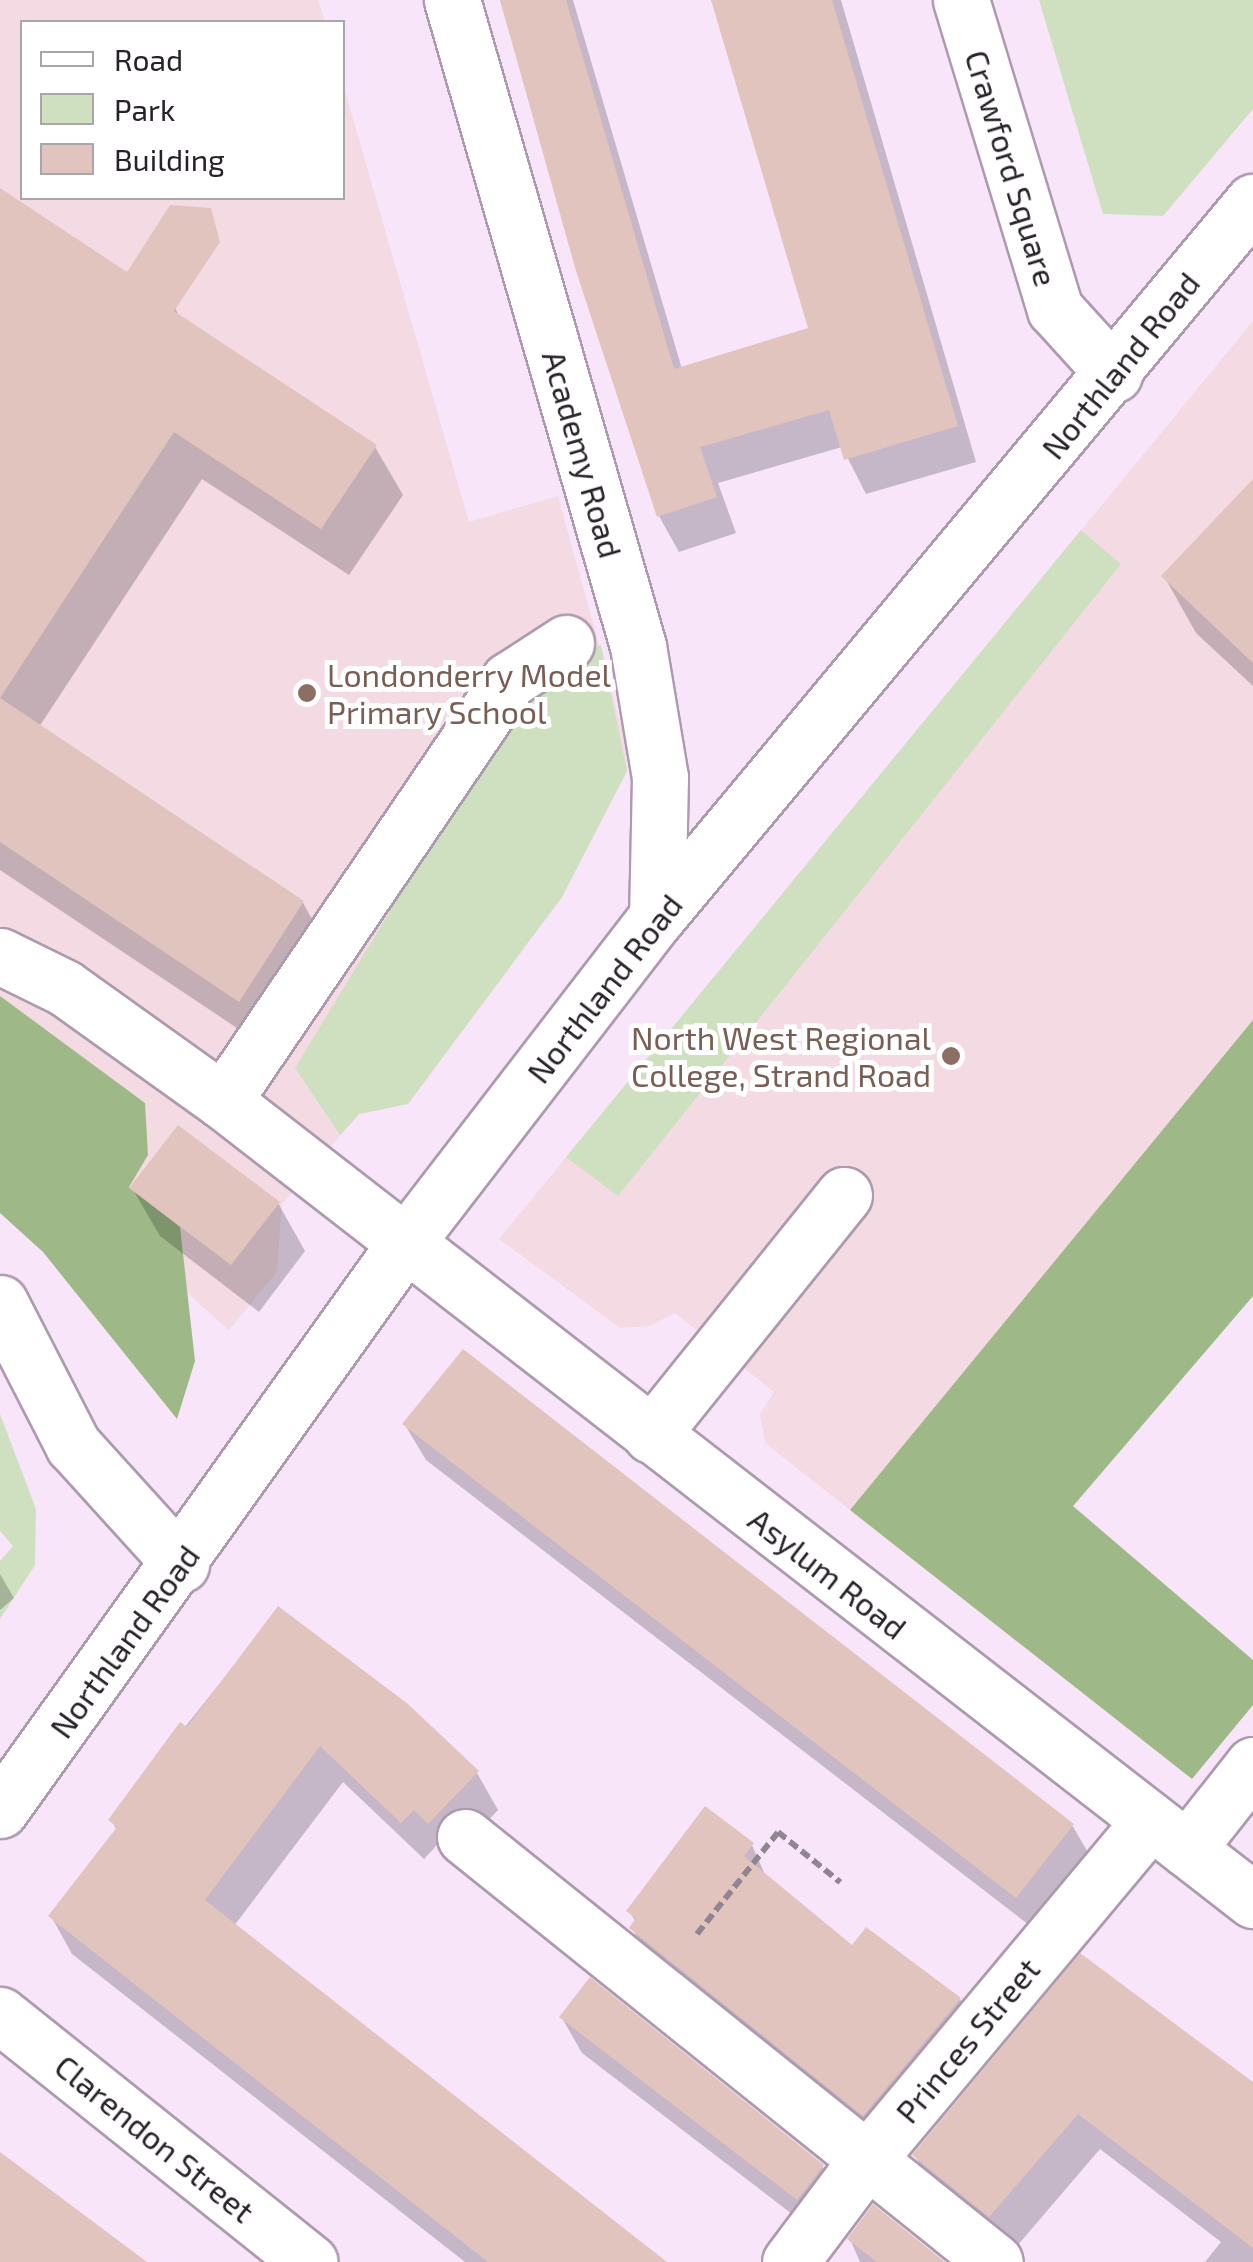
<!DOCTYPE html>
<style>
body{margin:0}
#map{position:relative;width:1253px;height:2262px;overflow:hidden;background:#f8e5fa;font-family:"Exo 2",sans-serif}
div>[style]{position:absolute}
.education>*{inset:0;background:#f4dae3}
.green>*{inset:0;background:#cfe0c1}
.forest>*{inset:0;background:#9eb987}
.shadow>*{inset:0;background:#0003}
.building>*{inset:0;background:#e2c4be}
.path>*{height:6px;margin-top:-3px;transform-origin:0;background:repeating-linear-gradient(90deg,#928593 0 10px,transparent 0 15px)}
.roads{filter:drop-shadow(2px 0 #ad9aae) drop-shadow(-2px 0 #ad9aae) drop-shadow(0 2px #ad9aae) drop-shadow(0 -2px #ad9aae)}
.minor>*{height:55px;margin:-27.5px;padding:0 27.5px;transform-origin:27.5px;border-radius:27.5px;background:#fff}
.major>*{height:55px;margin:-27.5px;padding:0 27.5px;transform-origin:27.5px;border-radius:27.5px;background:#fff}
.dots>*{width:28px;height:28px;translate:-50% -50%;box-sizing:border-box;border:5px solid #fff;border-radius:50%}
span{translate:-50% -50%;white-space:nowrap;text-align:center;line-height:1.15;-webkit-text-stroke:10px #fff;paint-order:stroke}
.street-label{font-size:32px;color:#282129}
.education-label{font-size:32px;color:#785e54}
.left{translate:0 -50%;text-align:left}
.right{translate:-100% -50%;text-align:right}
.legend{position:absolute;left:20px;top:20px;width:325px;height:180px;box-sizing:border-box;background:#fff;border:2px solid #a9a6a9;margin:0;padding:12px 18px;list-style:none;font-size:30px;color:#282129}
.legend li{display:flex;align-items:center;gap:20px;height:50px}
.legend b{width:50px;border:2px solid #a9a6a9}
</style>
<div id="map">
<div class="education">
<div style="clip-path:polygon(0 0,318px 0,325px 22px,22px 22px,22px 198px,342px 198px,343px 84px,469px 522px,558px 496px,625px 740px,627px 771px,562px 897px,408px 1104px,359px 1114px,282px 1204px,277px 1272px,229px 1330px,0 1127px)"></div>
<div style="clip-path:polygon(1253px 321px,1253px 1296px,1073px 1507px,1253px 1660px,1253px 1705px,1192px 1779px,765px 1443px,760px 1414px,774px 1392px,675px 1313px,650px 1326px,620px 1328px,499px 1239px)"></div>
</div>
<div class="green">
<div style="clip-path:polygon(1039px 0,1253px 0,1253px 109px,1163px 216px,1103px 214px)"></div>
<div style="clip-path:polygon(1081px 530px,1121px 564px,618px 1196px,566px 1157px)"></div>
<div style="clip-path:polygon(601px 645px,627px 771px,562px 897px,408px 1104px,359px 1114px,340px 1135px,295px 1068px,437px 834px,553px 664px)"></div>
<div style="clip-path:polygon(0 1414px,36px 1509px,35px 1565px,0 1619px,0 1561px,13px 1546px,0 1531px)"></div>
</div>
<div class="forest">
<div style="clip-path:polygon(0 996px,145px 1103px,148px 1155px,129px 1187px,180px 1227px,195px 1361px,177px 1419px,43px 1252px,0 1213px)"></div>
<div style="clip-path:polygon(1253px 1020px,1253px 1296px,1073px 1506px,1253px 1660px,1253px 1705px,1192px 1779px,850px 1510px)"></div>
</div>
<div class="shadow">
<div style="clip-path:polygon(500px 0,573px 0,682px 369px,812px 330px,716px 0,841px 0,976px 462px,866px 494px,842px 447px,718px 483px,736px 533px,679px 552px,659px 516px,578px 270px)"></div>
<div style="clip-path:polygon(0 191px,128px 276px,171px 296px,179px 317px,375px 447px,403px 495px,349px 575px,202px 479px,39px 727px,303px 903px,330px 951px,267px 1048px,0 870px)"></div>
<div style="clip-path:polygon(1253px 483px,1253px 686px,1196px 633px,1164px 576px)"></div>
<div style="clip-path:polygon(132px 1188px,278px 1203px,305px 1251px,259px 1312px,160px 1236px)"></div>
<div style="clip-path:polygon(405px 1425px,1072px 1825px,1093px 1861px,1038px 1932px,426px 1460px)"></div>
<div style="clip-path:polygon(0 1574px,14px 1598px,0 1610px)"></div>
<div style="clip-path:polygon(278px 1610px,477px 1773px,498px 1810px,451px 1860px,437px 1845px,424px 1859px,343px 1782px,234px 1926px,661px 2262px,465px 2262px,72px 1954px,51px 1916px,117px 1830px,111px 1820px)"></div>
<div style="clip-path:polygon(752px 1845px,767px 1879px,852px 1949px,960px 1999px,977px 2030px,881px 2145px,649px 1959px,632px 1928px,636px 1922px,629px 1911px)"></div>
<div style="clip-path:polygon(1080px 1957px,1253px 2087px,1253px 2262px,1205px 2262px,1221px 2242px,1100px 2149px,1011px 2253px,936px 2193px,915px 2155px)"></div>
<div style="clip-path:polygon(562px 2018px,822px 2166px,842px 2202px,818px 2234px,582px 2053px)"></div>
<div style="clip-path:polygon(850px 2239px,941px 2262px,860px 2262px)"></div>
</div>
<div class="building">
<div style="clip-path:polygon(500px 0,566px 0,674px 369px,808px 328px,711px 0,832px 0,958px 426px,844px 460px,829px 410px,700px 447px,717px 497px,657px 517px,576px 271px)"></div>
<div style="clip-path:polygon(0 188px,127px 272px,170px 205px,211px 208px,220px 242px,174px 311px,377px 445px,321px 529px,174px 432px,0 698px)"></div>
<div style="clip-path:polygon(1253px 479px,1253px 663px,1161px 576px)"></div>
<div style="clip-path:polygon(0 698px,304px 901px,239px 1002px,0 842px)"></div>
<div style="clip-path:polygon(178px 1125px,280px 1202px,231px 1265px,129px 1188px)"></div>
<div style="clip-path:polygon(463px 1349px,1074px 1824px,1016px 1898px,402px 1424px)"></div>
<div style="clip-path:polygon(278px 1606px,408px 1704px,479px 1771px,428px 1824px,414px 1810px,401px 1823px,320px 1746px,205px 1900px,667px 2262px,488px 2262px,48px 1916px,117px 1827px,108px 1820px,180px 1722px,187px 1727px)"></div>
<div style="clip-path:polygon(705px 1806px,754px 1843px,744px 1856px,852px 1945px,866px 1927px,961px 1998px,863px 2116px,629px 1928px,636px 1918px,626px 1911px)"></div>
<div style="clip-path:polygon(1080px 1953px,1253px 2082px,1253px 2248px,1078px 2114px,989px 2217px,912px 2155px)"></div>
<div style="clip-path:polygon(590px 1977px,824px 2165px,797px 2200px,559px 2017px)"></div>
<div style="clip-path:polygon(0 2152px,147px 2262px,0 2262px)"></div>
<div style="clip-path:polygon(873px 2204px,945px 2262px,877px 2262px,847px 2239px)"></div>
</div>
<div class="path">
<div style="left:697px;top:1934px;width:130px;rotate:-51.5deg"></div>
<div style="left:778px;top:1832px;width:80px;rotate:38.9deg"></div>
</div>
<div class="roads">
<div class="minor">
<div style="left:452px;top:0;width:672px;rotate:73.94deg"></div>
<div style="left:638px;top:646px;width:133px;rotate:80.5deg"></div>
<div style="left:660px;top:777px;width:140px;rotate:91.2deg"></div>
<div style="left:961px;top:0;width:323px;rotate:73.1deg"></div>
<div style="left:1055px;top:309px;width:88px;rotate:47.8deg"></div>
<div style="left:0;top:956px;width:72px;rotate:26.2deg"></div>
<div style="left:65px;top:988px;width:194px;rotate:35.6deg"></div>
<div style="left:223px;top:1101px;width:1304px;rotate:37.8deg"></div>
<div style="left:223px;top:1101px;width:509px;rotate:-55.81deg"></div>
<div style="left:509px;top:680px;width:68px;rotate:-33deg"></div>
<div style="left:0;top:1303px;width:160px;rotate:62.8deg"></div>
<div style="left:73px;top:1445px;width:161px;rotate:47.8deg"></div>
<div style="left:651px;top:1435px;width:308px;rotate:-51.2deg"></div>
<div style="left:465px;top:1837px;width:679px;rotate:38.73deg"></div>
<div style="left:1187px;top:1849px;width:107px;rotate:-51.8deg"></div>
<div style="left:790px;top:2262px;width:125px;rotate:-53.1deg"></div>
<div style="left:865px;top:2162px;width:443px;rotate:-50.1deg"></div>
</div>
<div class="major">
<div style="left:0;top:1810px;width:695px;rotate:-54.43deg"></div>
<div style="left:404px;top:1245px;width:414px;rotate:-52.4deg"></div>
<div style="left:657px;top:917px;width:931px;rotate:-50.19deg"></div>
<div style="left:0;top:2015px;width:396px;rotate:38.6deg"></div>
</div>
</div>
<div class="dots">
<div style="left:307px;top:693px;background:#8d6e63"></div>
<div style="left:951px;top:1056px;background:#8d6e63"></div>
</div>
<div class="street-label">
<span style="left:1012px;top:168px;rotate:73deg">Crawford Square</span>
<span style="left:1120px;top:365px;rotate:-51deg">Northland Road</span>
<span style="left:583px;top:454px;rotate:74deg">Academy Road</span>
<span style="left:604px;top:988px;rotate:-52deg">Northland Road</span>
<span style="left:828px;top:1573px;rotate:38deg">Asylum Road</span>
<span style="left:124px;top:1641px;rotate:-54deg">Northland Road</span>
<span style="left:967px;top:2040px;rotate:-50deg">Princes Street</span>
<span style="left:155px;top:2138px;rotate:39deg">Clarendon Street</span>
</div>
<div class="education-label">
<span class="left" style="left:327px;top:693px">Londonderry Model<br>Primary School</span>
<span class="right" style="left:931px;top:1056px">North West Regional<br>College, Strand Road</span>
</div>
<ul class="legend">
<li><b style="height:12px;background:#fff"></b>Road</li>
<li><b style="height:28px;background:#cfe0c1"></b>Park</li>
<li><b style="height:28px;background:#e2c4be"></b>Building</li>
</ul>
</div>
